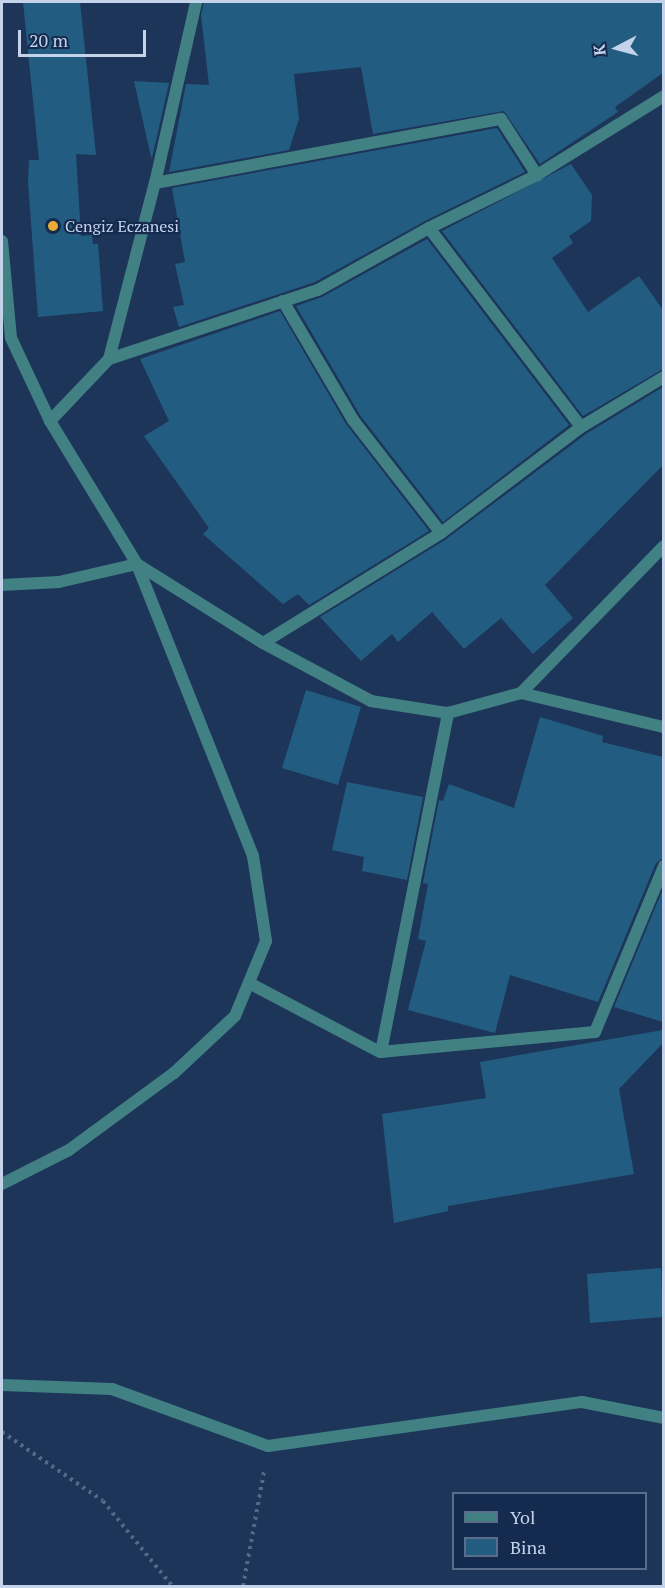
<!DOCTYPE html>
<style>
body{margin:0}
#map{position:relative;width:665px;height:1588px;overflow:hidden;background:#1e355a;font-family:"PT Serif",serif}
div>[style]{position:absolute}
.building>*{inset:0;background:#225d81}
.path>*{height:4px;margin-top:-2px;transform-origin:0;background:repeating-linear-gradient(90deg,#546889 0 3px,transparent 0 7.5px)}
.minor>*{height:12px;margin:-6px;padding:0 6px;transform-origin:6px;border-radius:6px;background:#418083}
.tertiary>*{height:12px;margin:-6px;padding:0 6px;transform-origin:6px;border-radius:6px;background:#418083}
.dots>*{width:16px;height:16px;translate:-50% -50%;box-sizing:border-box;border:3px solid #142a4e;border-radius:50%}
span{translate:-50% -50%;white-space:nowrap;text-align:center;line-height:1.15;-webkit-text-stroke:4.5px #142a4e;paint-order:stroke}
.poi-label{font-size:16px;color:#c4d3ea}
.left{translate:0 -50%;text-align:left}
.frame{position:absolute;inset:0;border:3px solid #c4d3ea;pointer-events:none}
.legend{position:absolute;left:452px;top:1492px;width:195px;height:78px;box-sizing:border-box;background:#142a4e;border:2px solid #5a6e8c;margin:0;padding:8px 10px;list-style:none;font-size:18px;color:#c4d3ea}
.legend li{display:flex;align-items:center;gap:12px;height:30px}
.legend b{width:30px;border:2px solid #5a6e8c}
.north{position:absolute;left:587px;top:18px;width:60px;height:60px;-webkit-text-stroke:4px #142a4e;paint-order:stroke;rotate:264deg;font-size:16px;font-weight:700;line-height:24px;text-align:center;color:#c4d3ea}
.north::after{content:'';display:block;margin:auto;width:21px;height:27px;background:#c4d3ea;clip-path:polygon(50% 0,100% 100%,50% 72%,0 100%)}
.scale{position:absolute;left:18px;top:30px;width:128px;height:27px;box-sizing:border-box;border:3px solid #c4d3ea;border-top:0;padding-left:8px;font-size:18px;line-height:21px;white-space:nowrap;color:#c4d3ea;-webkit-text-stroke:4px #142a4e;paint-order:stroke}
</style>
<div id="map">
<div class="building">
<div style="clip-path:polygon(23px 2px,80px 2px,96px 155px,76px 154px,81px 236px,92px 235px,93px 244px,98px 244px,103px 311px,38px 317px,28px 182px,29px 160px,39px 160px)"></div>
<div style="clip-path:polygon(204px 2px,663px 2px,663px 73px,615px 107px,618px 112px,540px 164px,504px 111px,373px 134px,361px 67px,294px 74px,299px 119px,289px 150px,169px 172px,186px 84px,209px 85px,201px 15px)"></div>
<div style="clip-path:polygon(134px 81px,169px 83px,152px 158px,151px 157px)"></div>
<div style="clip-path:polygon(497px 128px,525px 172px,425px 221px,315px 282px,179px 327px,173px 307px,184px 305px,175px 264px,185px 262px,172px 188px)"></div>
<div style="clip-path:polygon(571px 164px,592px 195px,591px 221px,569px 236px,573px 243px,552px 258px,588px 312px,639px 276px,663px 310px,663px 369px,583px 416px,442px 231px)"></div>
<div style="clip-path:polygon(427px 239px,569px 425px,443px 522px,360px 415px,296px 306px,322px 297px)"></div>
<div style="clip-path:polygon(280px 311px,346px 424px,429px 531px,309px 605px,298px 594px,283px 604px,203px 534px,209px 528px,144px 436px,169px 421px,140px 359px)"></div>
<div style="clip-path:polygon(663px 387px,663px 465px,545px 585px,573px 618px,533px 654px,501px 618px,464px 649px,432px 612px,398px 642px,392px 634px,361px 661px,320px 617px,445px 540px,586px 434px)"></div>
<div style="clip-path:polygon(306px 690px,361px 707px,338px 785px,282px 768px)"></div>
<div style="clip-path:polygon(540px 717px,603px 736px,602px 742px,663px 757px,663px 858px,656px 863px,598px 1002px,510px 975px,495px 1033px,408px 1010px,426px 941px,418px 939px,428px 884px,423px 883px,439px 800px,443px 801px,449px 784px,514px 808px)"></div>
<div style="clip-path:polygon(347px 782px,423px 797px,407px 880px,362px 871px,364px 857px,332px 850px)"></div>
<div style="clip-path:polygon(663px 889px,663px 1022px,614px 1007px)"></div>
<div style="clip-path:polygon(663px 1030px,663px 1043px,619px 1089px,634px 1174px,448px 1206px,448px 1211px,394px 1223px,382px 1114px,486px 1098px,480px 1062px)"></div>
<div style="clip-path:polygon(661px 1268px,663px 1317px,590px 1323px,587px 1274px)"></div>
</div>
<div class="path">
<div style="left:2px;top:1432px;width:122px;rotate:34.3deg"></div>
<div style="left:103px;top:1501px;width:109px;rotate:50.9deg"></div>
<div style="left:243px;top:1586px;width:116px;rotate:-79.6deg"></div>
</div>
<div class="minor">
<div style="left:155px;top:183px;width:352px;rotate:-10.5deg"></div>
<div style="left:501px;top:119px;width:67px;rotate:57.3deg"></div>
<div style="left:429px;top:228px;width:250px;rotate:52.6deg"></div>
<div style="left:283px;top:301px;width:138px;rotate:59.5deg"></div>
<div style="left:353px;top:420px;width:143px;rotate:52.1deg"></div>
<div style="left:109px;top:359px;width:220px;rotate:-18.3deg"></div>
<div style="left:318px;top:290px;width:127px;rotate:-29.2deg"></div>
<div style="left:429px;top:228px;width:120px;rotate:-26.1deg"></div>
<div style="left:537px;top:175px;width:150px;rotate:-31.9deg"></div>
<div style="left:2px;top:585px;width:57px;rotate:-3deg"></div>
<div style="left:59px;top:582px;width:80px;rotate:-13deg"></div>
<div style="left:137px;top:564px;width:149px;rotate:32.1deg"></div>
<div style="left:263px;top:643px;width:123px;rotate:28.2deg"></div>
<div style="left:371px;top:701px;width:78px;rotate:8.9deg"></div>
<div style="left:448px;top:713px;width:76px;rotate:-15.3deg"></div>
<div style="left:521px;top:693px;width:147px;rotate:13.4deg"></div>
<div style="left:263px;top:643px;width:209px;rotate:-31.7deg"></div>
<div style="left:441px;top:533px;width:176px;rotate:-37.1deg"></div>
<div style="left:581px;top:427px;width:97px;rotate:-31.1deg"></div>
<div style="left:521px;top:693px;width:205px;rotate:-45.8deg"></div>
<div style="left:249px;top:983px;width:148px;rotate:27.8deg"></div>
<div style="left:380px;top:1052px;width:216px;rotate:-5.3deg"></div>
<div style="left:595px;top:1032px;width:180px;rotate:-67.4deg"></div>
<div style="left:381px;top:1052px;width:346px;rotate:-78.8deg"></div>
<div style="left:2px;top:1385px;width:110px;rotate:2.1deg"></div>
<div style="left:112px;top:1389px;width:166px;rotate:20.1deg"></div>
<div style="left:268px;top:1446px;width:317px;rotate:-8deg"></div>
<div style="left:582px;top:1402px;width:84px;rotate:11deg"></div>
</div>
<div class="tertiary">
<div style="left:2px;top:241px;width:97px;rotate:84.7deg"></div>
<div style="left:11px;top:338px;width:92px;rotate:64.8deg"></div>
<div style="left:50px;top:421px;width:86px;rotate:-46.4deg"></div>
<div style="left:109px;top:359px;width:182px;rotate:-75.4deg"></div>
<div style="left:155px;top:183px;width:186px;rotate:-77.2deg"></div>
<div style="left:2px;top:1184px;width:75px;rotate:-26.9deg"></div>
<div style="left:69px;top:1150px;width:130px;rotate:-36.3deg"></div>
<div style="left:174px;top:1073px;width:83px;rotate:-43.1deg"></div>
<div style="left:235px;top:1016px;width:81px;rotate:-67.5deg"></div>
<div style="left:266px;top:941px;width:86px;rotate:-98.7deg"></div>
<div style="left:253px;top:856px;width:314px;rotate:-111.7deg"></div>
<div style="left:137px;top:564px;width:167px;rotate:-121.3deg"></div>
</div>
<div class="dots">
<div style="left:53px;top:226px;background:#e8ac37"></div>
</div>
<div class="poi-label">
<span class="left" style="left:65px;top:226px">Cengiz Eczanesi</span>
</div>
<div class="frame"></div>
<ul class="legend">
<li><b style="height:8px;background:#418083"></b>Yol</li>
<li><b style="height:16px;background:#225d81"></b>Bina</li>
</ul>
<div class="north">K</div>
<div class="scale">20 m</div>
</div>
